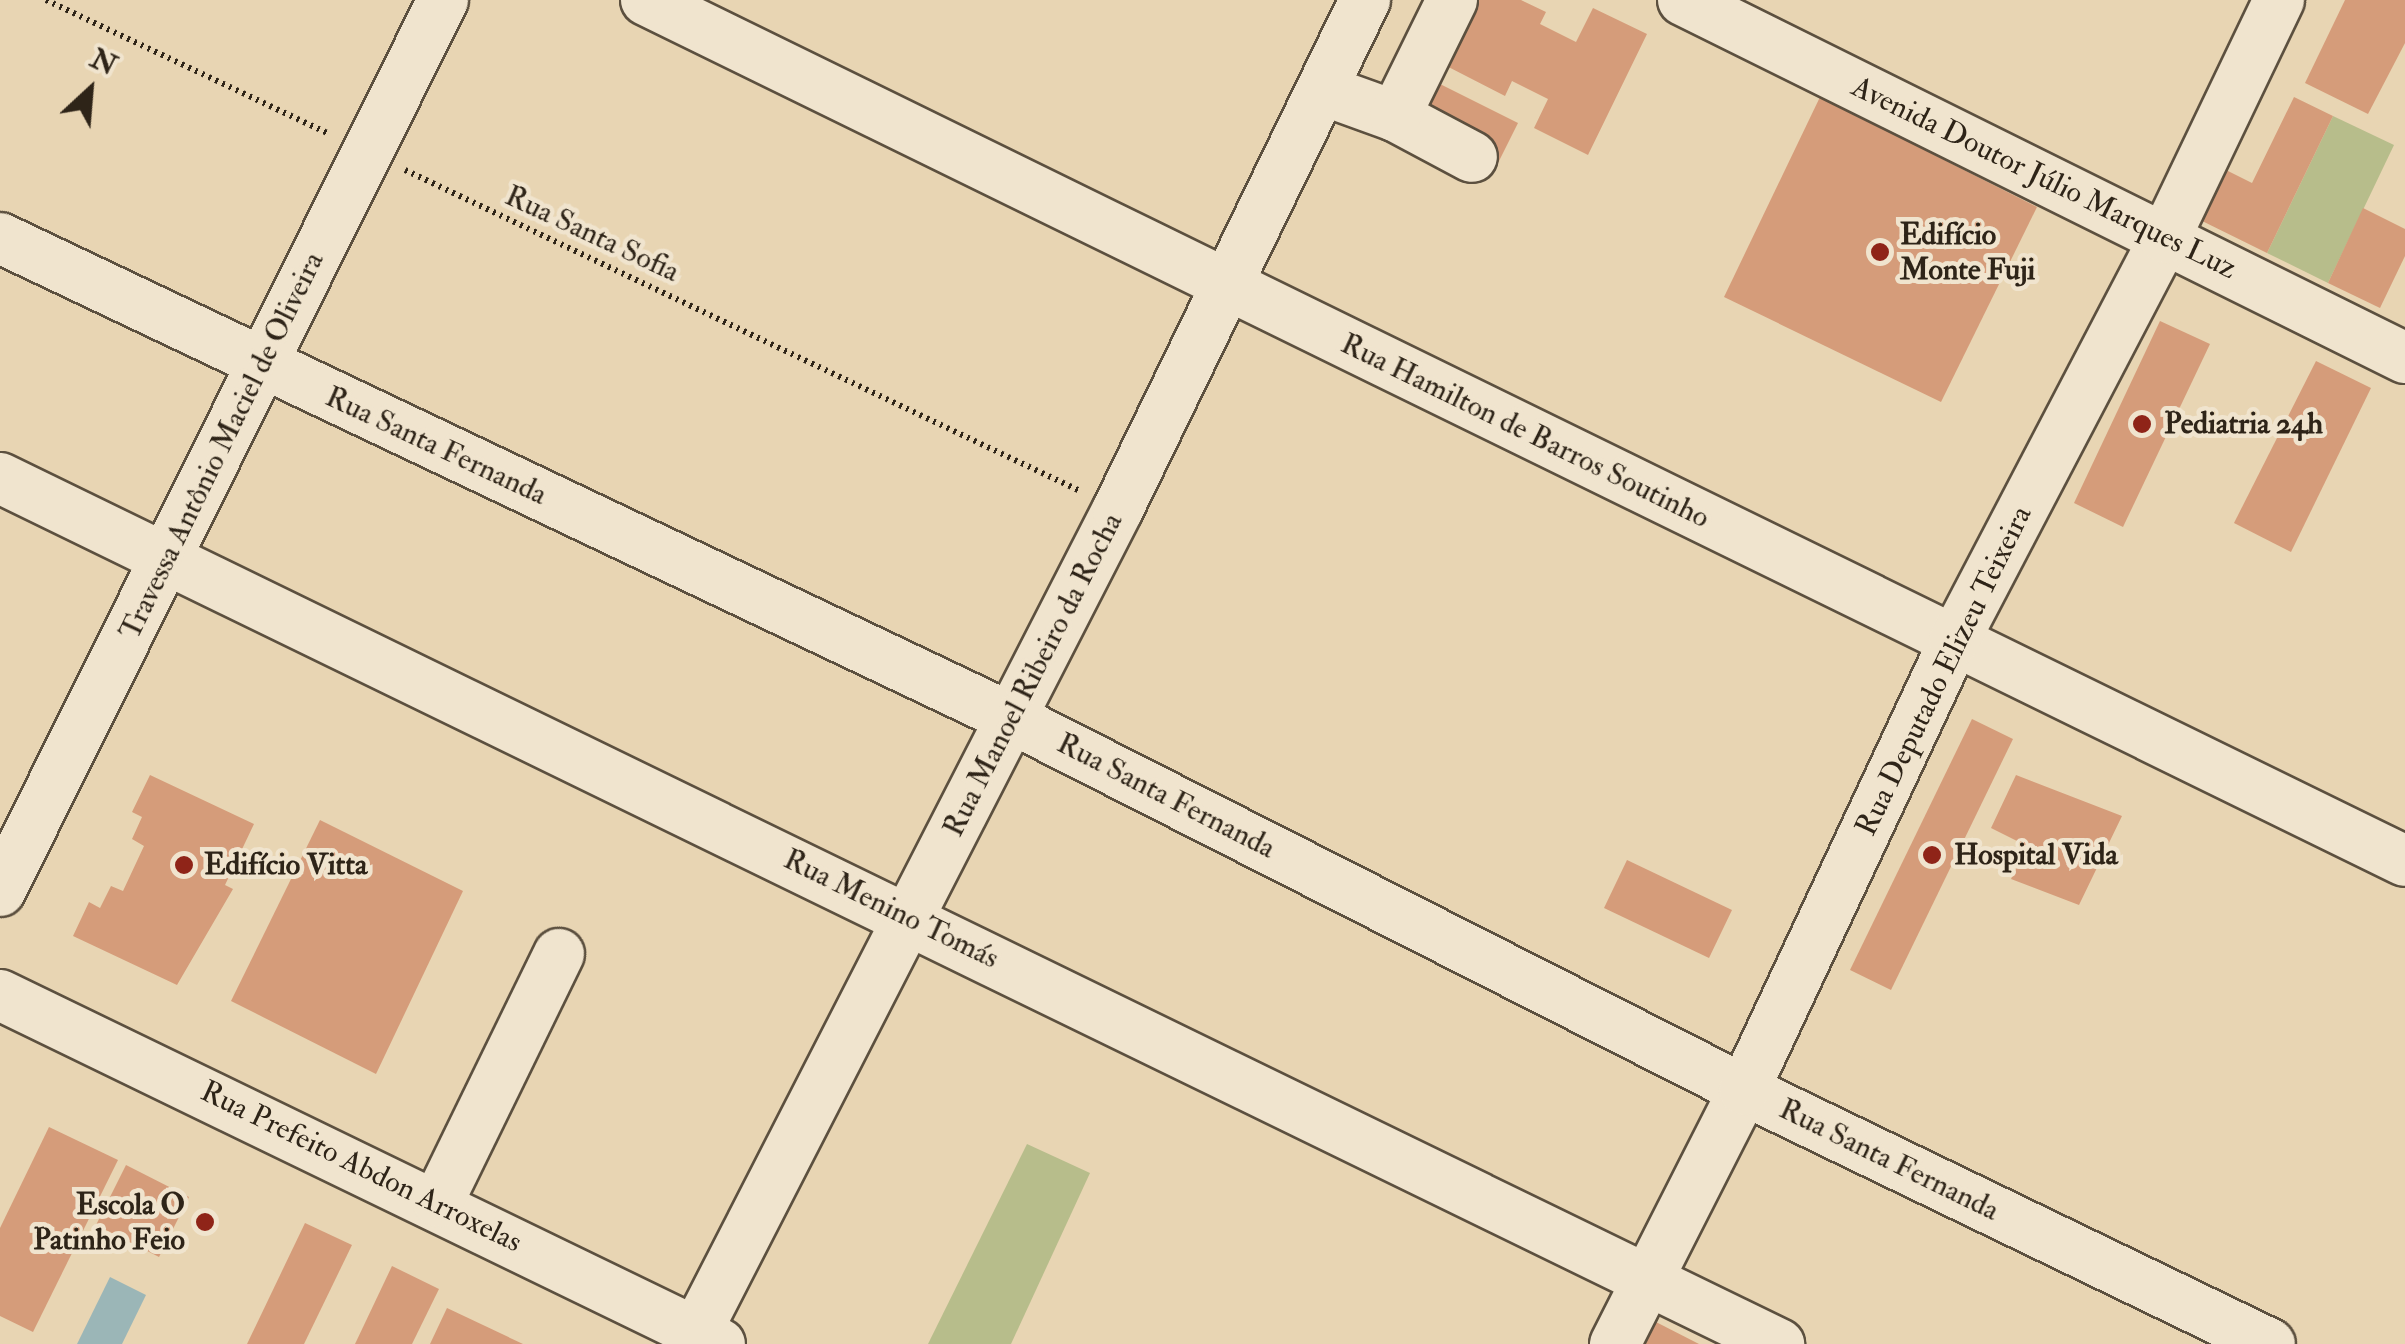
<!DOCTYPE html>
<meta charset="utf-8">
<style>
body{margin:0}
#map{position:relative;width:2405px;height:1344px;overflow:hidden;background:#e8d5b3;font-family:"IM FELL Double Pica",serif}
div>[style]{position:absolute}
.green>*{inset:0;background:#b7bd8b}
.water>*{inset:0;background:#9bb6b7}
.building>*{inset:0;background:#d59c7a}
.path>*{height:6px;margin-top:-3px;transform-origin:0;background:repeating-linear-gradient(90deg,#2e2418 0 2.5px,transparent 0 7.5px)}
.roads{filter:drop-shadow(2px 0 #5c503f) drop-shadow(-2px 0 #5c503f) drop-shadow(0 2px #5c503f) drop-shadow(0 -2px #5c503f)}
.minor>*{height:50px;margin:-25px;padding:0 25px;transform-origin:25px;border-radius:25px;background:#f0e4ce}
.dots>*{width:28px;height:28px;translate:-50% -50%;box-sizing:border-box;border:5px solid #f0e4ce;border-radius:50%}
span{translate:-50% -50%;white-space:nowrap;text-align:center;line-height:1.15;-webkit-text-stroke:9px #f0e4ce;paint-order:stroke}
.street-label{font-size:30px;color:#2e2418}
.poi-label{font-size:30px;color:#2e2418;font-weight:700}
.left{translate:0 -50%;text-align:left}
.right{translate:-100% -50%;text-align:right}
.north{position:absolute;left:40px;top:40px;width:100px;height:100px;-webkit-text-stroke:8px #f0e4ce;paint-order:stroke;rotate:26deg;font-size:28px;font-weight:700;line-height:40px;text-align:center;color:#2e2418}
.north::after{content:'';display:block;margin:auto;width:35px;height:45px;background:#2e2418;clip-path:polygon(50% 0,100% 100%,50% 72%,0 100%)}
</style>
<div id="map">
<div class="green">
<div style="clip-path:polygon(2333px 116px,2394px 145px,2328px 283px,2267px 253px)"></div>
<div style="clip-path:polygon(1027px 1144px,1090px 1173px,1011px 1344px,928px 1344px)"></div>
</div>
<div class="water">
<div style="clip-path:polygon(110px 1277px,146px 1295px,122px 1344px,77px 1344px)"></div>
</div>
<div class="building">
<div style="clip-path:polygon(1461px 0,1521px 0,1546px 12px,1540px 24px,1576px 42px,1593px 8px,1647px 34px,1588px 155px,1534px 128px,1548px 99px,1512px 81px,1505px 96px,1429px 57px)"></div>
<div style="clip-path:polygon(2345px 0,2405px 0,2405px 43px,2368px 114px,2305px 83px)"></div>
<div style="clip-path:polygon(1430px 79px,1518px 123px,1497px 165px,1409px 121px)"></div>
<div style="clip-path:polygon(1820px 97px,2037px 207px,1941px 402px,1724px 297px)"></div>
<div style="clip-path:polygon(2294px 97px,2333px 116px,2267px 253px,2192px 216px,2216px 165px,2252px 183px)"></div>
<div style="clip-path:polygon(2363px 208px,2405px 229px,2405px 256px,2380px 308px,2328px 283px)"></div>
<div style="clip-path:polygon(2160px 321px,2210px 344px,2123px 527px,2074px 503px)"></div>
<div style="clip-path:polygon(2316px 361px,2371px 388px,2291px 552px,2234px 523px)"></div>
<div style="clip-path:polygon(1972px 719px,2013px 739px,1891px 990px,1850px 970px)"></div>
<div style="clip-path:polygon(150px 775px,254px 824px,225px 885px,233px 889px,177px 985px,73px 936px,89px 902px,100px 908px,111px 886px,123px 891px,144px 846px,132px 839px,142px 817px,132px 812px)"></div>
<div style="clip-path:polygon(2016px 775px,2122px 816px,2079px 905px,2011px 879px,2027px 846px,1991px 828px)"></div>
<div style="clip-path:polygon(320px 820px,463px 891px,376px 1074px,231px 1001px)"></div>
<div style="clip-path:polygon(1627px 860px,1732px 910px,1709px 958px,1604px 908px)"></div>
<div style="clip-path:polygon(49px 1127px,118px 1160px,33px 1332px,0 1316px,0 1228px)"></div>
<div style="clip-path:polygon(126px 1165px,189px 1197px,159px 1257px,96px 1225px)"></div>
<div style="clip-path:polygon(305px 1223px,352px 1245px,304px 1344px,247px 1344px)"></div>
<div style="clip-path:polygon(392px 1266px,439px 1289px,412px 1344px,355px 1344px)"></div>
<div style="clip-path:polygon(447px 1308px,523px 1344px,430px 1344px)"></div>
<div style="clip-path:polygon(1654px 1321px,1699px 1344px,1643px 1344px)"></div>
</div>
<div class="path">
<div style="left:46px;top:0;width:314px;rotate:25.3deg"></div>
<div style="left:405px;top:170px;width:747px;rotate:25.43deg"></div>
</div>
<div class="roads">
<div class="minor">
<div style="left:646px;top:0;width:1958px;rotate:26.08deg"></div>
<div style="left:1683px;top:0;width:806px;rotate:26.37deg"></div>
<div style="left:1323px;top:90px;width:77px;rotate:19.9deg"></div>
<div style="left:1395px;top:116px;width:87px;rotate:28deg"></div>
<div style="left:1395px;top:116px;width:129px;rotate:-63.8deg"></div>
<div style="left:0;top:238px;width:1119px;rotate:25.4deg"></div>
<div style="left:1011px;top:718px;width:822px;rotate:26.91deg"></div>
<div style="left:1744px;top:1090px;width:584px;rotate:25.78deg"></div>
<div style="left:0;top:478px;width:1979px;rotate:25.96deg"></div>
<div style="left:0;top:891px;width:995px;rotate:-63.56deg"></div>
<div style="left:0;top:995px;width:800px;rotate:25.86deg"></div>
<div style="left:438px;top:1202px;width:276px;rotate:-64deg"></div>
<div style="left:690px;top:1344px;width:938px;rotate:-62.86deg"></div>
<div style="left:1118px;top:509px;width:566px;rotate:-64.11deg"></div>
<div style="left:1615px;top:1344px;width:285px;rotate:-63.1deg"></div>
<div style="left:1744px;top:1090px;width:496px;rotate:-64.9deg"></div>
<div style="left:1954px;top:641px;width:455px;rotate:-62.4deg"></div>
<div style="left:2165px;top:238px;width:264px;rotate:-64.4deg"></div>
</div>
</div>
<div class="dots">
<div style="left:1880px;top:252px;background:#8f2418"></div>
<div style="left:2142px;top:424px;background:#8f2418"></div>
<div style="left:1932px;top:855px;background:#8f2418"></div>
<div style="left:184px;top:865px;background:#8f2418"></div>
<div style="left:205px;top:1222px;background:#8f2418"></div>
</div>
<div class="street-label">
<span style="left:2044px;top:178px;rotate:26deg">Avenida Doutor Júlio Marques Luz</span>
<span style="left:592px;top:234px;rotate:25deg">Rua Santa Sofia</span>
<span style="left:1525px;top:431px;rotate:26deg">Rua Hamilton de Barros Soutinho</span>
<span style="left:222px;top:446px;rotate:-64deg">Travessa Antônio Maciel de Oliveira</span>
<span style="left:436px;top:446px;rotate:25deg">Rua Santa Fernanda</span>
<span style="left:1944px;top:671px;rotate:-64deg">Rua Deputado Elizeu Teixeira</span>
<span style="left:1033px;top:675px;rotate:-63deg">Rua Manoel Ribeiro da Rocha</span>
<span style="left:1166px;top:796px;rotate:27deg">Rua Santa Fernanda</span>
<span style="left:891px;top:909px;rotate:26deg">Rua Menino Tomás</span>
<span style="left:1889px;top:1160px;rotate:26deg">Rua Santa Fernanda</span>
<span style="left:361px;top:1167px;rotate:26deg">Rua Prefeito Abdon Arroxelas</span>
</div>
<div class="poi-label">
<span class="left" style="left:1900px;top:252px">Edifício<br>Monte Fuji</span>
<span class="left" style="left:2164px;top:424px">Pediatria 24h</span>
<span class="left" style="left:1954px;top:855px">Hospital Vida</span>
<span class="left" style="left:204px;top:865px">Edifício Vitta</span>
<span class="right" style="left:185px;top:1222px">Escola O<br>Patinho Feio</span>
</div>
<div class="north">N</div>
</div>
